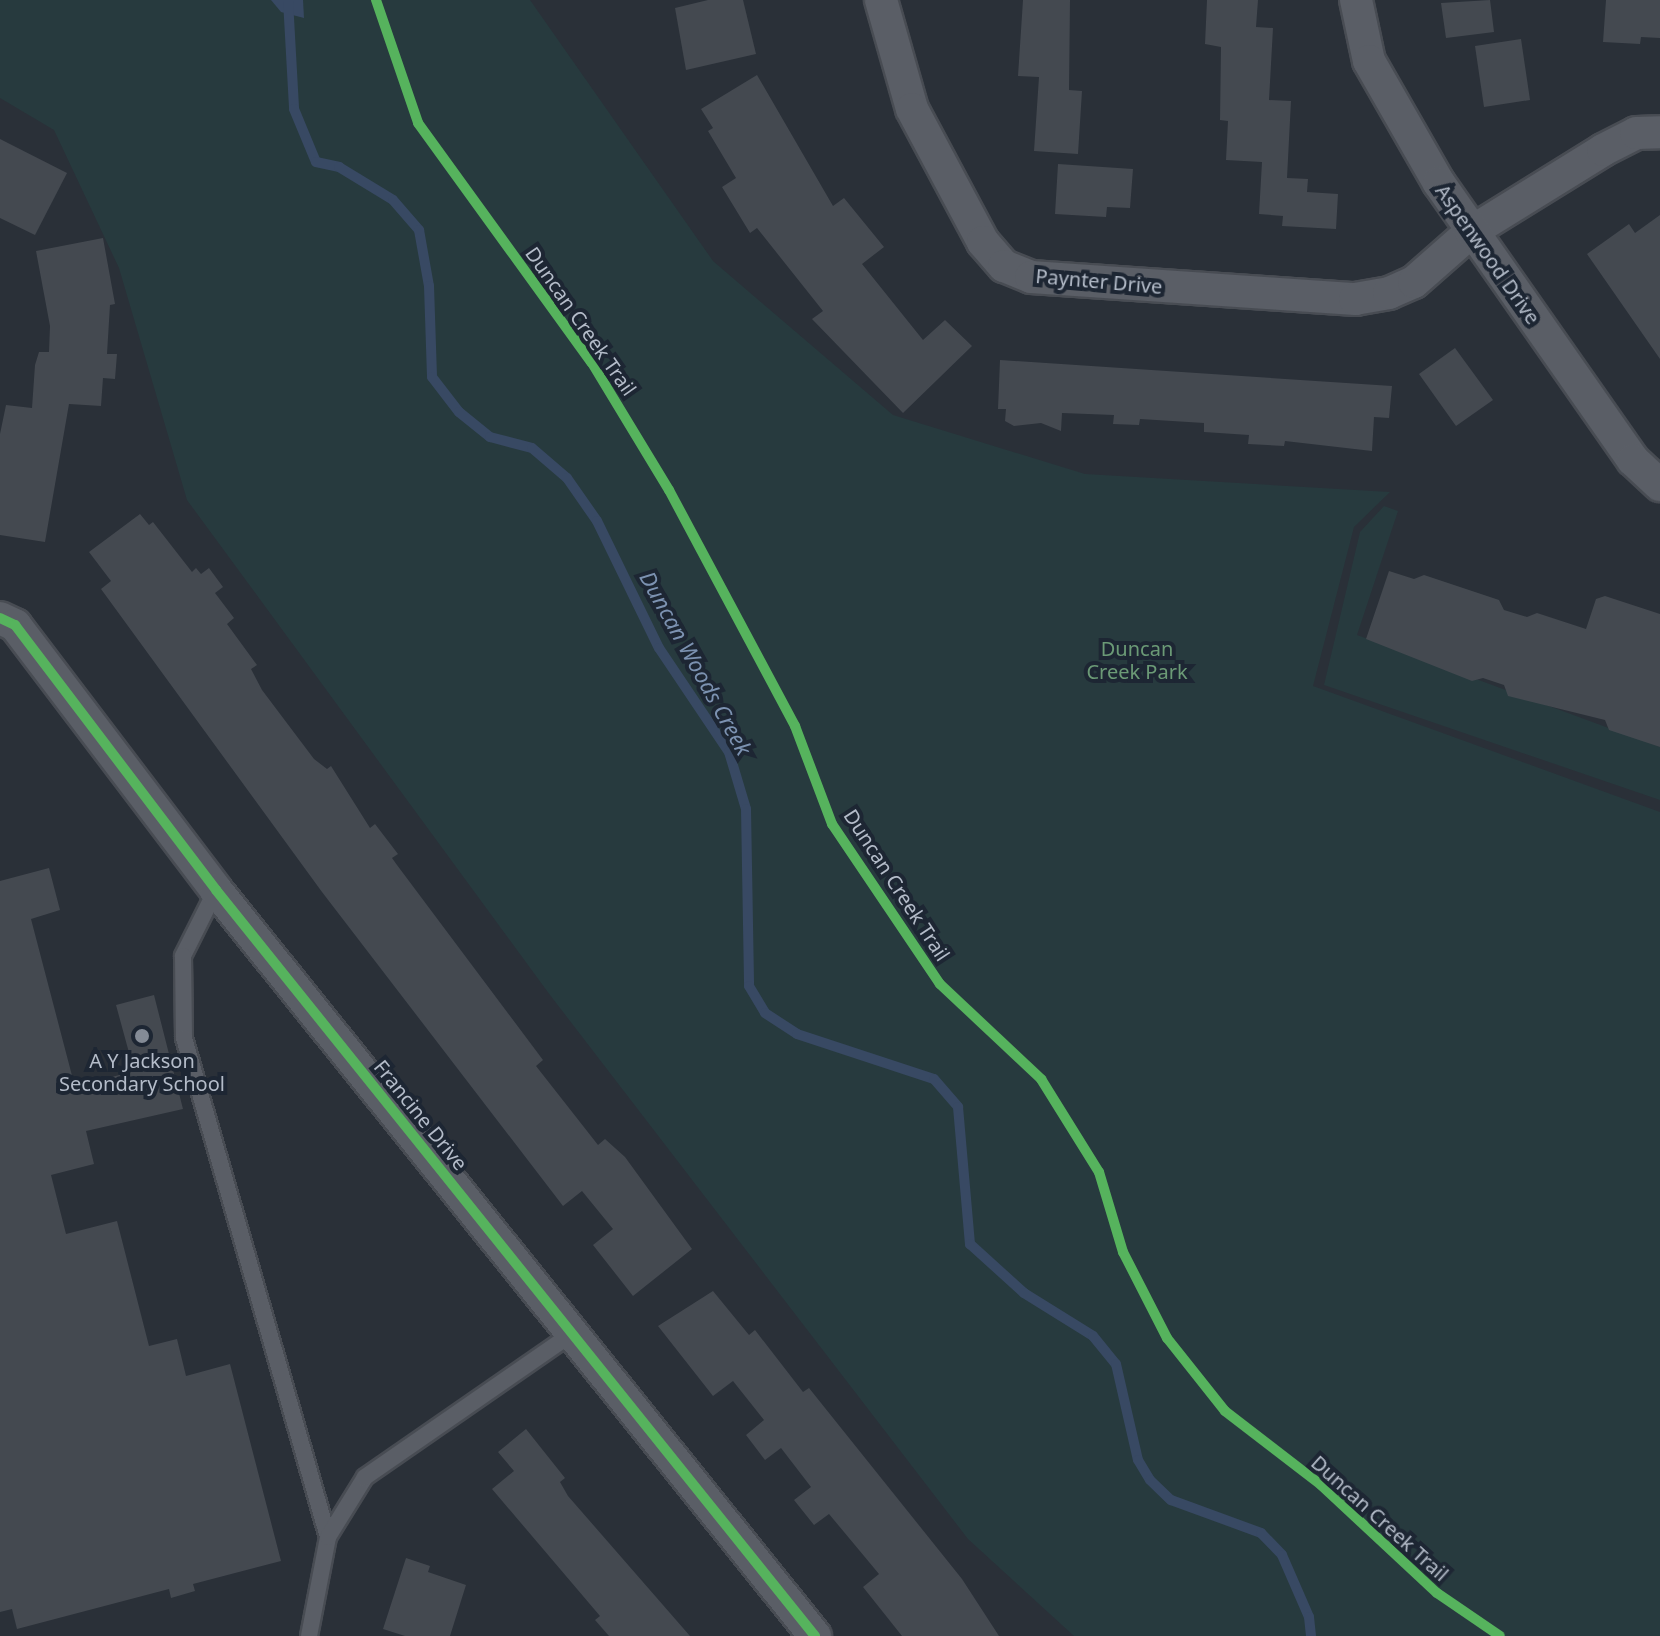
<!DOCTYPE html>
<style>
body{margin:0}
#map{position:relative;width:1660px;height:1636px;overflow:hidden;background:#2a3038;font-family:"Noto Sans",sans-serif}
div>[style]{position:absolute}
.green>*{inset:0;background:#273a3e}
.water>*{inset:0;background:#384963}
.stream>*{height:10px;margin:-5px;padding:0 5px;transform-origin:5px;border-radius:5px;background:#384963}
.building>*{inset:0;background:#444950}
.roads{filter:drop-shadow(2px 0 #484c53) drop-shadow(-2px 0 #484c53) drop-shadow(0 2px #484c53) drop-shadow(0 -2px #484c53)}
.lane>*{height:16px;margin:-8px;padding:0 8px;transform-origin:8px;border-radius:8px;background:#5a5e66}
.street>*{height:32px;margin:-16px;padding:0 16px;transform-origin:16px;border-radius:16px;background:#5a5e66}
.cycleway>*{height:10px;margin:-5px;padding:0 5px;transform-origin:5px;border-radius:5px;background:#56b35d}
.dots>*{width:22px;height:22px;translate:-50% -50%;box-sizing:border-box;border:4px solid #1d2633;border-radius:50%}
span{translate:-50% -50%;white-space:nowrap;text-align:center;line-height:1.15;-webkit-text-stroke:8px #1d2633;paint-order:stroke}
.street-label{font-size:20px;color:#b4bcc9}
.park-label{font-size:20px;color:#6b9a76}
.poi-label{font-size:20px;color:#b4bcc9}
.water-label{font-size:22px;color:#7c92b1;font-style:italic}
</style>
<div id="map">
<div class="green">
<div style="clip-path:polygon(0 0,530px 0,713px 261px,893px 415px,1085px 474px,1390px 492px,1354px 527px,1313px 686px,1660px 812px,1660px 1636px,1074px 1636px,968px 1539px,550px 995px,187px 500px,119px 268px,54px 130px,0 98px)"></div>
<div style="clip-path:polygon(1384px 506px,1398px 511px,1357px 635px,1660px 747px,1660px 800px,1324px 685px,1360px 532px)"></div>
</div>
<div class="water">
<div style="clip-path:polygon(271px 0,303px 0,304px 18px,281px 12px)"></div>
</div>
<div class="stream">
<div style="left:288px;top:0;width:109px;rotate:86.8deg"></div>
<div style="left:294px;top:109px;width:57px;rotate:67.5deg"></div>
<div style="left:316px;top:162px;width:24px;rotate:12deg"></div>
<div style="left:339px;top:167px;width:63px;rotate:31.4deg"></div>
<div style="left:393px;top:200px;width:40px;rotate:49deg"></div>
<div style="left:419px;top:230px;width:57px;rotate:79.9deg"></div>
<div style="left:429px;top:286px;width:91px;rotate:88.1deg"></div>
<div style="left:432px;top:377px;width:44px;rotate:52.4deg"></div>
<div style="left:459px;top:412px;width:40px;rotate:39deg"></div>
<div style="left:490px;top:437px;width:43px;rotate:14.7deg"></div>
<div style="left:532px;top:448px;width:46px;rotate:40.6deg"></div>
<div style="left:567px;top:478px;width:52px;rotate:55.1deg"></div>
<div style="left:597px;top:521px;width:141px;rotate:64deg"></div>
<div style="left:659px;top:648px;width:125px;rotate:56.1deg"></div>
<div style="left:729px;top:752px;width:59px;rotate:73.4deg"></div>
<div style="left:746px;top:809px;width:177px;rotate:89deg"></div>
<div style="left:749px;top:986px;width:31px;rotate:59deg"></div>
<div style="left:765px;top:1013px;width:38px;rotate:33deg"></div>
<div style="left:797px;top:1034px;width:144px;rotate:18.2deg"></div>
<div style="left:934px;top:1079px;width:37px;rotate:49deg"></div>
<div style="left:958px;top:1107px;width:138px;rotate:85deg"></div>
<div style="left:970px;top:1244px;width:73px;rotate:42.2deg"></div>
<div style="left:1024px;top:1293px;width:81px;rotate:31.9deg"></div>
<div style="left:1093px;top:1336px;width:36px;rotate:51deg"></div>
<div style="left:1116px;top:1364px;width:98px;rotate:77.1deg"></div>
<div style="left:1138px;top:1460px;width:23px;rotate:59deg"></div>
<div style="left:1150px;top:1480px;width:29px;rotate:44deg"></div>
<div style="left:1171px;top:1500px;width:96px;rotate:20.1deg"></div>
<div style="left:1261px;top:1533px;width:30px;rotate:46deg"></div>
<div style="left:1282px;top:1555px;width:68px;rotate:66.5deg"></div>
<div style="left:1309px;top:1617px;width:19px;rotate:84deg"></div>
</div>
<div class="building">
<div style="clip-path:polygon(708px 0,743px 0,756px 54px,686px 70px,675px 8px)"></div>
<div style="clip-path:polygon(1023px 0,1070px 0,1069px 90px,1082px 91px,1078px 154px,1034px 151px,1039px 77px,1018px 76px)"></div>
<div style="clip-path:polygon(1207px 0,1258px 0,1256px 27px,1273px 28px,1269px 100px,1291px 101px,1287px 178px,1308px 179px,1307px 192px,1338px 194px,1336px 229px,1282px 226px,1283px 216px,1259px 214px,1262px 162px,1226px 160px,1228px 121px,1220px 120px,1221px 47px,1205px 44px)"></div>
<div style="clip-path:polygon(1490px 0,1494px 32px,1446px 38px,1441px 3px)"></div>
<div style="clip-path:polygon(1606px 0,1660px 0,1660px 38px,1641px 37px,1640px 44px,1603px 42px)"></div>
<div style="clip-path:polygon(1521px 39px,1530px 100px,1484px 107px,1475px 46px)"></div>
<div style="clip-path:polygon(757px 75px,833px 206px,844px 198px,884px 247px,862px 264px,923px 340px,945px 320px,972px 346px,903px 413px,812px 319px,823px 311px,757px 228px,750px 233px,722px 187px,736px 178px,708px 131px,713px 128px,701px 109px)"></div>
<div style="clip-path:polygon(0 139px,67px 173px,35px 235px,0 218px)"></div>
<div style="clip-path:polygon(1058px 164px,1133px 169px,1130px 208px,1107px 207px,1106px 217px,1055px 214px)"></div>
<div style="clip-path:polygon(1660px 215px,1660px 359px,1587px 254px,1629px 224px,1635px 233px)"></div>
<div style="clip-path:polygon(103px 238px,115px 304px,110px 305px,107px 354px,117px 354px,115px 379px,103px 378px,101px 406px,69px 404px,45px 542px,0 535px,0 434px,6px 405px,32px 408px,35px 365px,39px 352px,49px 352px,50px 326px,36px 251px)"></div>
<div style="clip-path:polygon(1455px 348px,1493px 400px,1456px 426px,1419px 374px)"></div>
<div style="clip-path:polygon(1000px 360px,1392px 386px,1389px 418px,1374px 417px,1372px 451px,1285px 441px,1284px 446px,1248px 444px,1249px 435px,1204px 432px,1204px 423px,1140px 419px,1139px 425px,1113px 424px,1114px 415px,1062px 413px,1061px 431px,1041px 423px,1014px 426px,1005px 421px,1006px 409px,998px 409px)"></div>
<div style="clip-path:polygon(140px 514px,149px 525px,153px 522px,192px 572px,196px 568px,201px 574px,209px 568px,223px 587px,215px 593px,234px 618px,227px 624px,257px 665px,251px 669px,262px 690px,314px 759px,327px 769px,331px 766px,370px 828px,375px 824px,398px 854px,392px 858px,397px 865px,543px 1060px,536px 1066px,598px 1145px,605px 1139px,625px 1157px,692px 1249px,633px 1296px,593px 1245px,613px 1229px,582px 1191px,563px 1206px,322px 892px,101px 589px,111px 581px,89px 552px)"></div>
<div style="clip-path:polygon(1389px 571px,1414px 579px,1424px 575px,1499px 600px,1504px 610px,1527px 617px,1537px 613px,1586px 629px,1596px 599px,1605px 596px,1660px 614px,1660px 747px,1609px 730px,1605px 720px,1508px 696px,1504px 685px,1483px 678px,1472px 681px,1366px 639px)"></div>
<div style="clip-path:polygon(49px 868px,60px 910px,31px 919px,75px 1087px,134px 1071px,116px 1005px,154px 995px,183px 1109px,86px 1131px,94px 1164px,51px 1175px,66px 1234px,117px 1221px,149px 1346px,177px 1339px,186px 1376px,230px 1364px,281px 1561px,193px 1584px,195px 1591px,171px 1598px,169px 1589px,17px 1629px,12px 1609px,0 1612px,0 881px)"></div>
<div style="clip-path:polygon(713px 1291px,749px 1335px,755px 1330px,803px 1392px,809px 1388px,962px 1579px,999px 1636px,902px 1636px,863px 1587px,879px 1574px,829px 1514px,814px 1525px,794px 1500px,811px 1487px,781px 1448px,765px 1460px,746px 1435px,764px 1420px,733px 1381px,713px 1396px,658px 1326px)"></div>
<div style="clip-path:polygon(526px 1429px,565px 1478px,560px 1482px,568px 1496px,690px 1636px,609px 1636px,595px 1620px,600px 1616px,492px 1489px,514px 1471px,498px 1452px)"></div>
<div style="clip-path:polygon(406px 1558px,430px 1566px,428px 1572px,466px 1585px,450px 1636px,405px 1636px,383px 1629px)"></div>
</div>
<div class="roads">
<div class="lane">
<div style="left:216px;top:890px;width:74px;rotate:116.6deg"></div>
<div style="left:183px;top:956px;width:82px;rotate:89.3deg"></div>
<div style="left:184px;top:1038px;width:519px;rotate:73.9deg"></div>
<div style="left:309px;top:1636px;width:101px;rotate:-79.1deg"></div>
<div style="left:328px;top:1537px;width:70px;rotate:-58.3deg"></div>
<div style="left:365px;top:1477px;width:253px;rotate:-34.7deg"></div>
</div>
<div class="street">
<div style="left:881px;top:0;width:113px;rotate:74.1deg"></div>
<div style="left:912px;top:109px;width:151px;rotate:61.9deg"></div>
<div style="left:983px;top:242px;width:32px;rotate:49deg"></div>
<div style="left:1004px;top:266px;width:29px;rotate:22deg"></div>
<div style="left:1031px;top:277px;width:325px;rotate:3.9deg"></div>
<div style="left:1355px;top:299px;width:35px;rotate:-10deg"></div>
<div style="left:1389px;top:293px;width:27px;rotate:-24deg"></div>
<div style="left:1414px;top:282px;width:76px;rotate:-41.3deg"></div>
<div style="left:1471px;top:232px;width:155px;rotate:-31.8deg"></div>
<div style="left:1603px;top:150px;width:37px;rotate:-27deg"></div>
<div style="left:1636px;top:133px;width:24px;rotate:-2deg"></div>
<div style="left:1356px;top:0;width:62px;rotate:78deg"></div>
<div style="left:1369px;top:61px;width:141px;rotate:60.2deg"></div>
<div style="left:1439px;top:183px;width:338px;rotate:55deg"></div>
<div style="left:1633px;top:460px;width:37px;rotate:43deg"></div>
<div style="left:0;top:618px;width:17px;rotate:25deg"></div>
<div style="left:15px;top:625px;width:333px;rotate:52.8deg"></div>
<div style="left:216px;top:890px;width:957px;rotate:51.24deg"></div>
</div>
</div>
<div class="cycleway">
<div style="left:376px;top:0;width:130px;rotate:71.1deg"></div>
<div style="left:418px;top:123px;width:296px;rotate:54.1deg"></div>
<div style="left:592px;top:363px;width:149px;rotate:58.8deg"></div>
<div style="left:669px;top:490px;width:268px;rotate:61.9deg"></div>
<div style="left:795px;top:726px;width:105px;rotate:69.3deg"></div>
<div style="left:832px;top:824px;width:193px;rotate:56deg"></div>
<div style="left:940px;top:984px;width:139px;rotate:43.2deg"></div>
<div style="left:1041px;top:1079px;width:110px;rotate:58.1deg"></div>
<div style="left:1099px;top:1172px;width:84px;rotate:73.3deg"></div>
<div style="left:1123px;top:1252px;width:97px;rotate:62.9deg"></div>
<div style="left:1167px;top:1338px;width:93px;rotate:51.5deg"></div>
<div style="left:1225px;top:1411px;width:121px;rotate:37.6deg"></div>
<div style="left:1321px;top:1485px;width:158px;rotate:43deg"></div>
<div style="left:1437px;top:1593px;width:76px;rotate:34.3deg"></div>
<div style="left:0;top:618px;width:17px;rotate:25deg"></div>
<div style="left:15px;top:625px;width:333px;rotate:52.8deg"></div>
<div style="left:216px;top:890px;width:957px;rotate:51.24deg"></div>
</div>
<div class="dots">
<div style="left:142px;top:1036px;background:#848b96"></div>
</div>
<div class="street-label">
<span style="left:1488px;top:254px;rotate:55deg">Aspenwood Drive</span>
<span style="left:1099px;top:281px;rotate:5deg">Paynter Drive</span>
<span style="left:581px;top:321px;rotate:55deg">Duncan Creek Trail</span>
<span style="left:897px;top:885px;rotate:57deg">Duncan Creek Trail</span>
<span style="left:421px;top:1115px;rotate:51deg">Francine Drive</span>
<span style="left:1380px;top:1518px;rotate:42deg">Duncan Creek Trail</span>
</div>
<div class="park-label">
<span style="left:1137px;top:660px">Duncan<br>Creek Park</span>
</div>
<div class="poi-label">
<span style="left:142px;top:1072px">A Y Jackson<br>Secondary School</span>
</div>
<div class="water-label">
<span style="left:696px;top:663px;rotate:61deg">Duncan Woods Creek</span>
</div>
</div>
